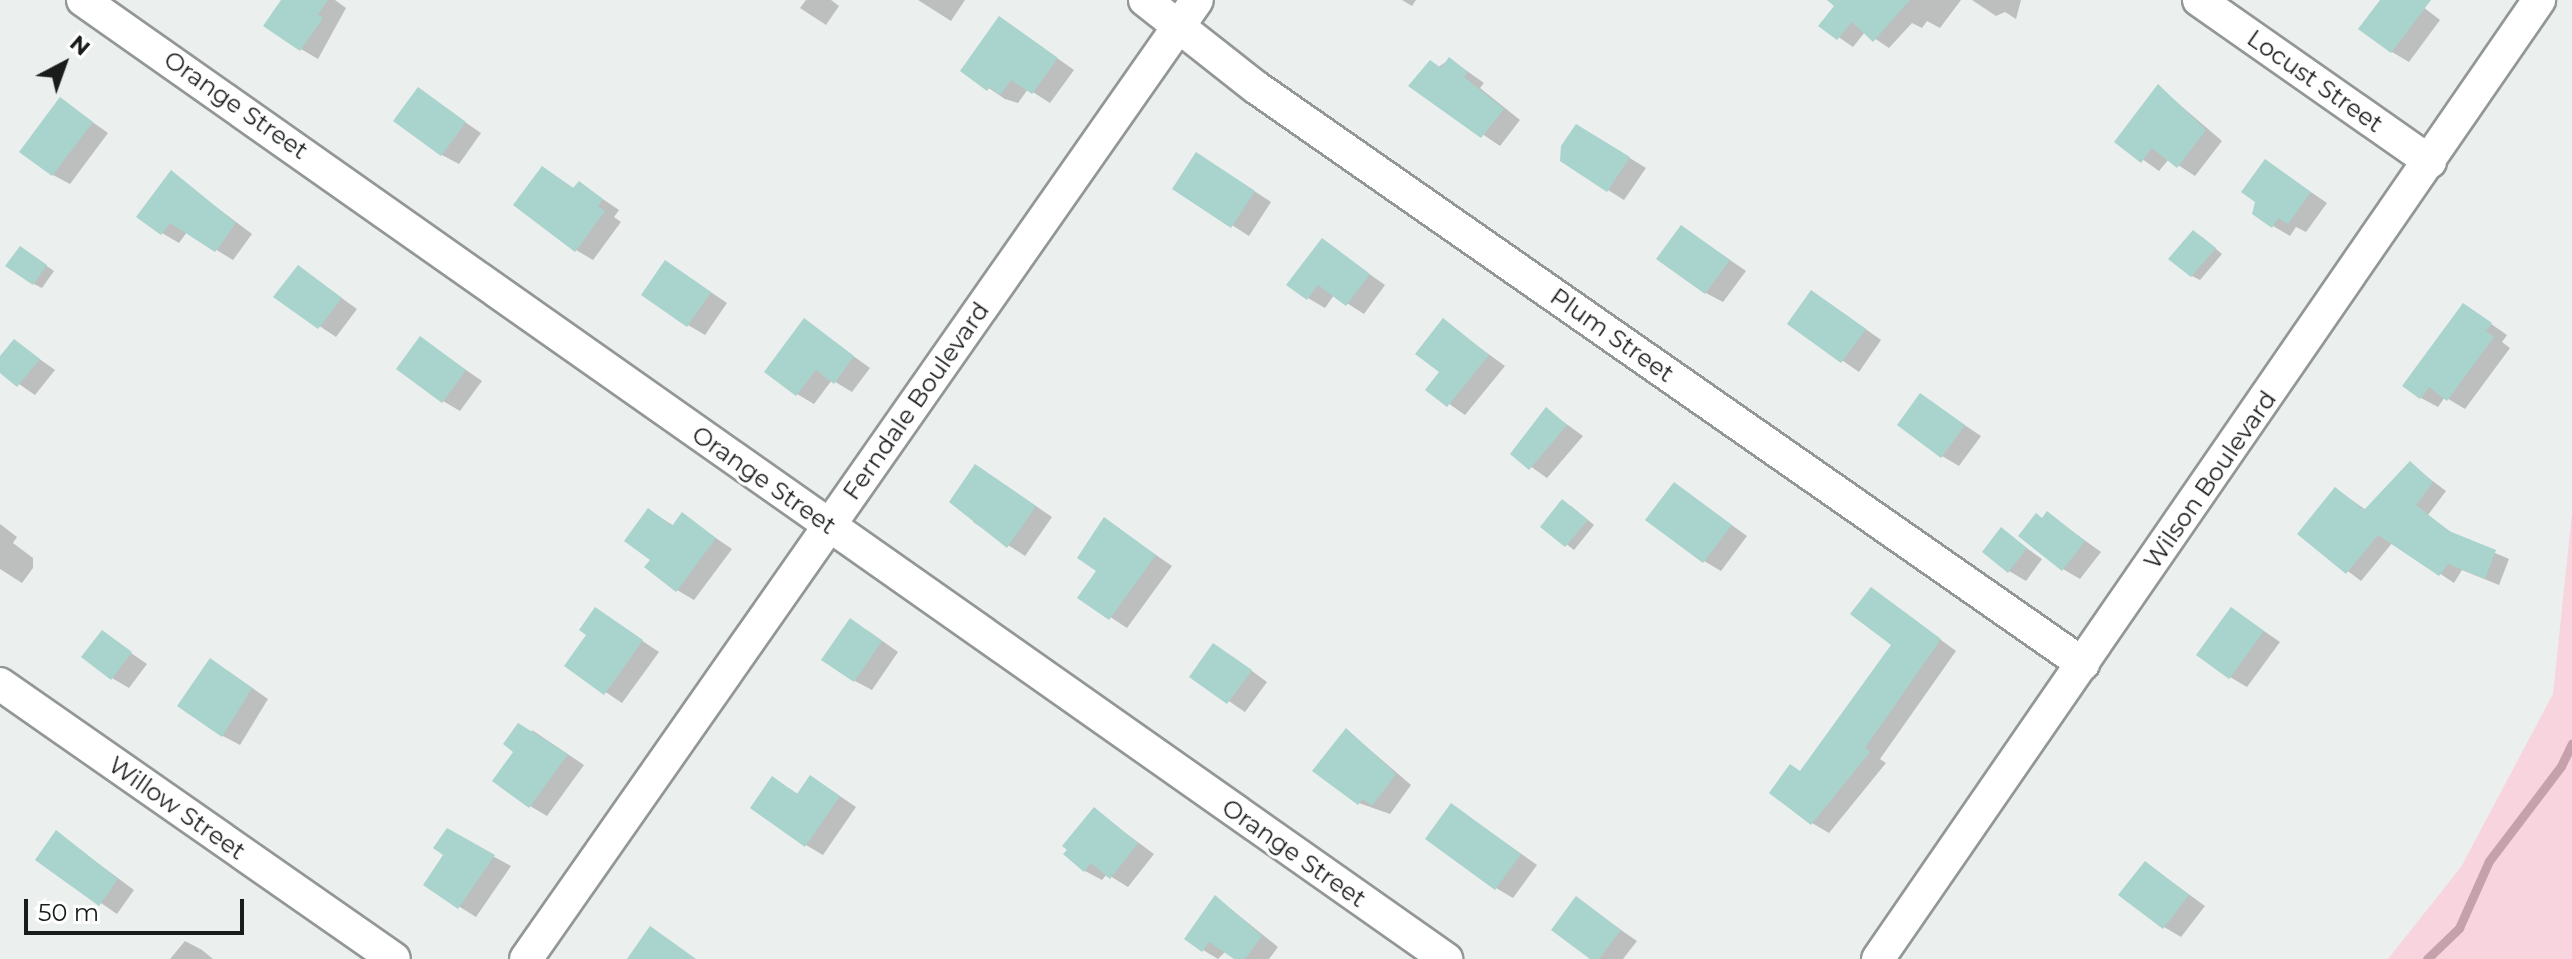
<!DOCTYPE html>
<style>
body{margin:0}
#map{position:relative;width:2572px;height:959px;overflow:hidden;background:#ebefee;font-family:Montserrat,sans-serif}
div>[style]{position:absolute}
.green>*{inset:0;background:#f8d4df}
.shadow>*{inset:0;background:#0003}
.stream>*{height:9px;margin:-4.5px;padding:0 4.5px;transform-origin:4.5px;border-radius:4.5px;background:#c5a1ac}
.building>*{inset:0;background:#a9d3cd}
.roads{filter:drop-shadow(2px 0 #939796) drop-shadow(-2px 0 #939796) drop-shadow(0 2px #939796) drop-shadow(0 -2px #939796)}
.minor>*{height:32px;margin:-16px;padding:0 16px;transform-origin:16px;border-radius:16px;background:#fff}
span{translate:-50% -50%;white-space:nowrap;text-align:center;line-height:1.15;-webkit-text-stroke:7px #fff;paint-order:stroke}
.street-label{font-size:24px;color:#1a1c1c}
.north{position:absolute;left:24px;top:24px;width:80px;height:80px;-webkit-text-stroke:6px #fff;paint-order:stroke;rotate:41deg;font-size:22px;font-weight:700;line-height:32px;text-align:center;color:#1a1c1c}
.north::after{content:'';display:block;margin:auto;width:28px;height:36px;background:#1a1c1c;clip-path:polygon(50% 0,100% 100%,50% 72%,0 100%)}
.scale{position:absolute;left:24px;top:899px;width:220px;height:36px;box-sizing:border-box;border:4px solid #1a1c1c;border-top:0;padding-left:10px;font-size:24px;line-height:28px;white-space:nowrap;color:#1a1c1c;-webkit-text-stroke:6px #fff;paint-order:stroke}
</style>
<div id="map">
<div class="green">
<div style="clip-path:polygon(2572px 513px,2572px 959px,2388px 959px,2461px 867px,2553px 694px)"></div>
</div>
<div class="shadow">
<div style="clip-path:polygon(283px 0,335px 0,346px 8px,318px 59px,301px 49px)"></div>
<div style="clip-path:polygon(806px 0,831px 0,839px 6px,826px 25px,800px 8px)"></div>
<div style="clip-path:polygon(918px 0,965px 0,951px 21px)"></div>
<div style="clip-path:polygon(1402px 0,1416px 0,1412px 6px)"></div>
<div style="clip-path:polygon(1841px 0,1961px 0,1940px 28px,1927px 21px,1922px 28px,1912px 23px,1889px 48px,1865px 32px,1853px 47px,1821px 25px)"></div>
<div style="clip-path:polygon(1972px 0,2021px 0,2016px 19px,2005px 12px,1996px 16px)"></div>
<div style="clip-path:polygon(2382px 0,2414px 0,2440px 20px,2409px 62px,2392px 52px)"></div>
<div style="clip-path:polygon(1000px 18px,1074px 70px,1050px 103px,1028px 89px,1018px 103px,1005px 99px,962px 70px)"></div>
<div style="clip-path:polygon(1450px 59px,1484px 83px,1480px 88px,1520px 120px,1500px 146px,1411px 86px)"></div>
<div style="clip-path:polygon(2159px 87px,2222px 141px,2195px 176px,2169px 159px,2159px 171px,2117px 141px)"></div>
<div style="clip-path:polygon(418px 90px,481px 133px,459px 164px,442px 155px)"></div>
<div style="clip-path:polygon(60px 99px,108px 133px,70px 184px,53px 175px)"></div>
<div style="clip-path:polygon(1594px 136px,1646px 168px,1624px 200px,1608px 190px)"></div>
<div style="clip-path:polygon(2265px 161px,2327px 203px,2306px 232px,2296px 227px,2290px 236px,2273px 226px)"></div>
<div style="clip-path:polygon(1213px 164px,1271px 202px,1249px 236px,1174px 188px)"></div>
<div style="clip-path:polygon(543px 168px,575px 189px,579px 183px,619px 210px,614px 217px,621px 222px,593px 260px,576px 250px)"></div>
<div style="clip-path:polygon(171px 173px,252px 234px,233px 260px,187px 232px,179px 243px,162px 233px)"></div>
<div style="clip-path:polygon(1682px 227px,1746px 271px,1723px 302px,1706px 293px)"></div>
<div style="clip-path:polygon(2202px 237px,2222px 254px,2200px 280px,2192px 276px)"></div>
<div style="clip-path:polygon(1322px 241px,1385px 285px,1364px 314px,1334px 295px,1325px 308px,1308px 298px)"></div>
<div style="clip-path:polygon(28px 253px,54px 271px,42px 288px,34px 284px)"></div>
<div style="clip-path:polygon(666px 262px,727px 303px,705px 335px,688px 325px)"></div>
<div style="clip-path:polygon(298px 267px,357px 309px,336px 337px,276px 297px)"></div>
<div style="clip-path:polygon(1829px 303px,1881px 340px,1859px 372px,1790px 324px)"></div>
<div style="clip-path:polygon(2464px 305px,2507px 335px,2502px 342px,2510px 348px,2465px 409px,2445px 397px,2438px 407px,2421px 398px)"></div>
<div style="clip-path:polygon(804px 321px,870px 368px,852px 392px,832px 380px,814px 404px,797px 394px)"></div>
<div style="clip-path:polygon(1443px 321px,1505px 366px,1465px 415px,1428px 389px,1442px 372px)"></div>
<div style="clip-path:polygon(421px 339px,482px 381px,460px 411px,443px 401px)"></div>
<div style="clip-path:polygon(14px 341px,55px 370px,35px 395px,0 371px,0 359px)"></div>
<div style="clip-path:polygon(1921px 396px,1981px 436px,1959px 466px,1942px 456px)"></div>
<div style="clip-path:polygon(1547px 410px,1583px 436px,1547px 478px,1513px 454px)"></div>
<div style="clip-path:polygon(2410px 464px,2446px 491px,2428px 515px,2456px 536px,2509px 559px,2499px 585px,2462px 570px,2454px 583px,2393px 542px,2361px 581px,2299px 534px,2336px 489px,2366px 510px)"></div>
<div style="clip-path:polygon(993px 477px,1052px 517px,1025px 556px,973px 522px)"></div>
<div style="clip-path:polygon(1674px 484px,1747px 536px,1721px 571px,1704px 561px)"></div>
<div style="clip-path:polygon(1571px 506px,1594px 525px,1574px 550px,1543px 526px)"></div>
<div style="clip-path:polygon(649px 510px,674px 526px,682px 515px,732px 549px,694px 600px,677px 590px,652px 559px)"></div>
<div style="clip-path:polygon(2048px 514px,2101px 552px,2080px 579px,2063px 569px,2042px 519px)"></div>
<div style="clip-path:polygon(1105px 520px,1172px 566px,1127px 628px,1080px 597px,1099px 571px)"></div>
<div style="clip-path:polygon(0 524px,17px 537px,13px 543px,33px 558px,33px 568px,22px 583px,0 569px)"></div>
<div style="clip-path:polygon(2001px 530px,2042px 559px,2026px 581px,2009px 571px)"></div>
<div style="clip-path:polygon(1871px 589px,1956px 651px,1880px 759px,1886px 763px,1829px 833px,1812px 823px,1894px 645px)"></div>
<div style="clip-path:polygon(2232px 609px,2280px 642px,2247px 687px,2230px 677px)"></div>
<div style="clip-path:polygon(596px 610px,659px 652px,622px 703px,567px 666px,589px 635px)"></div>
<div style="clip-path:polygon(867px 630px,898px 652px,872px 690px,855px 681px)"></div>
<div style="clip-path:polygon(102px 633px,147px 664px,129px 688px,112px 678px)"></div>
<div style="clip-path:polygon(1230px 655px,1267px 682px,1245px 712px,1192px 676px)"></div>
<div style="clip-path:polygon(228px 671px,268px 699px,240px 745px,223px 736px)"></div>
<div style="clip-path:polygon(532px 730px,584px 765px,547px 816px,530px 806px)"></div>
<div style="clip-path:polygon(1347px 730px,1411px 785px,1390px 814px,1359px 803px)"></div>
<div style="clip-path:polygon(789px 788px,799px 795px,828px 788px,856px 807px,823px 855px,806px 845px)"></div>
<div style="clip-path:polygon(1452px 805px,1537px 865px,1513px 898px,1496px 888px)"></div>
<div style="clip-path:polygon(1094px 810px,1154px 854px,1128px 887px,1107px 874px,1102px 880px,1085px 871px)"></div>
<div style="clip-path:polygon(447px 831px,511px 866px,476px 917px,425px 885px,446px 854px)"></div>
<div style="clip-path:polygon(57px 833px,134px 890px,117px 914px,38px 860px)"></div>
<div style="clip-path:polygon(2146px 863px,2205px 906px,2181px 937px,2164px 927px)"></div>
<div style="clip-path:polygon(1216px 897px,1278px 947px,1269px 959px,1237px 959px,1226px 951px,1218px 959px,1203px 950px)"></div>
<div style="clip-path:polygon(1576px 899px,1637px 941px,1623px 959px,1593px 959px)"></div>
<div style="clip-path:polygon(185px 941px,202px 950px,213px 959px,170px 959px)"></div>
</div>
<div class="stream">
<div style="left:2427px;top:959px;width:45px;rotate:-44.1deg"></div>
<div style="left:2459px;top:928px;width:73px;rotate:-65.9deg"></div>
<div style="left:2489px;top:861px;width:119px;rotate:-52.8deg"></div>
<div style="left:2561px;top:766px;width:25px;rotate:-64deg"></div>
</div>
<div class="building">
<div style="clip-path:polygon(281px 0,328px 0,318px 14px,323px 18px,300px 51px,263px 26px)"></div>
<div style="clip-path:polygon(1827px 0,1910px 0,1873px 42px,1852px 22px,1837px 40px,1818px 26px,1834px 6px)"></div>
<div style="clip-path:polygon(2380px 0,2431px 0,2391px 53px,2358px 29px)"></div>
<div style="clip-path:polygon(999px 16px,1058px 58px,1032px 94px,1011px 80px,1000px 95px,990px 87px,987px 91px,960px 71px)"></div>
<div style="clip-path:polygon(1449px 57px,1468px 72px,1464px 77px,1504px 109px,1481px 138px,1408px 86px,1430px 60px,1441px 68px)"></div>
<div style="clip-path:polygon(2158px 84px,2206px 130px,2177px 168px,2152px 148px,2141px 163px,2114px 142px)"></div>
<div style="clip-path:polygon(418px 87px,466px 122px,441px 156px,393px 121px)"></div>
<div style="clip-path:polygon(60px 97px,93px 122px,52px 176px,19px 152px)"></div>
<div style="clip-path:polygon(1576px 124px,1630px 157px,1607px 192px,1560px 161px,1561px 146px)"></div>
<div style="clip-path:polygon(1196px 152px,1255px 191px,1231px 228px,1172px 189px)"></div>
<div style="clip-path:polygon(2265px 159px,2311px 192px,2288px 224px,2278px 218px,2272px 228px,2252px 214px,2255px 202px,2241px 192px)"></div>
<div style="clip-path:polygon(542px 166px,573px 188px,579px 181px,603px 199px,598px 206px,605px 211px,575px 252px,513px 205px)"></div>
<div style="clip-path:polygon(171px 170px,236px 223px,215px 252px,170px 223px,161px 235px,136px 217px)"></div>
<div style="clip-path:polygon(1681px 225px,1730px 260px,1705px 294px,1656px 259px)"></div>
<div style="clip-path:polygon(2193px 230px,2216px 248px,2191px 277px,2168px 259px)"></div>
<div style="clip-path:polygon(1322px 238px,1370px 274px,1346px 306px,1318px 285px,1307px 300px,1286px 285px)"></div>
<div style="clip-path:polygon(20px 246px,47px 265px,33px 285px,5px 266px)"></div>
<div style="clip-path:polygon(665px 260px,711px 292px,687px 327px,641px 295px)"></div>
<div style="clip-path:polygon(298px 265px,342px 298px,318px 329px,273px 297px)"></div>
<div style="clip-path:polygon(1811px 290px,1866px 329px,1841px 363px,1787px 324px)"></div>
<div style="clip-path:polygon(2463px 303px,2492px 323px,2486px 331px,2494px 337px,2447px 401px,2429px 387px,2420px 399px,2402px 386px)"></div>
<div style="clip-path:polygon(804px 318px,854px 356px,834px 384px,816px 370px,796px 396px,764px 372px)"></div>
<div style="clip-path:polygon(1443px 318px,1489px 355px,1447px 407px,1425px 390px,1439px 372px,1415px 354px)"></div>
<div style="clip-path:polygon(420px 336px,466px 370px,442px 403px,396px 369px)"></div>
<div style="clip-path:polygon(14px 339px,40px 359px,17px 387px,0 373px,0 356px)"></div>
<div style="clip-path:polygon(1920px 393px,1965px 425px,1941px 458px,1897px 425px)"></div>
<div style="clip-path:polygon(1546px 407px,1567px 425px,1529px 470px,1510px 454px)"></div>
<div style="clip-path:polygon(2410px 461px,2433px 482px,2416px 505px,2449px 531px,2496px 550px,2485px 579px,2448px 564px,2439px 576px,2378px 535px,2346px 574px,2297px 534px,2335px 487px,2364px 510px)"></div>
<div style="clip-path:polygon(975px 464px,1036px 506px,1007px 548px,949px 502px)"></div>
<div style="clip-path:polygon(1674px 482px,1732px 525px,1703px 563px,1645px 520px)"></div>
<div style="clip-path:polygon(1562px 499px,1588px 520px,1565px 547px,1540px 527px)"></div>
<div style="clip-path:polygon(648px 508px,672px 526px,682px 512px,716px 538px,676px 592px,644px 567px,650px 560px,624px 541px)"></div>
<div style="clip-path:polygon(2047px 511px,2085px 541px,2062px 571px,2018px 536px,2036px 513px,2042px 518px)"></div>
<div style="clip-path:polygon(1104px 517px,1156px 555px,1109px 620px,1077px 598px,1096px 571px,1077px 558px)"></div>
<div style="clip-path:polygon(2001px 527px,2027px 548px,2008px 573px,1982px 552px)"></div>
<div style="clip-path:polygon(1871px 587px,1941px 639px,1865px 748px,1870px 752px,1811px 825px,1769px 793px,1790px 764px,1800px 771px,1891px 645px,1850px 614px)"></div>
<div style="clip-path:polygon(595px 607px,643px 640px,604px 695px,564px 666px,586px 635px,579px 630px)"></div>
<div style="clip-path:polygon(2231px 607px,2264px 631px,2229px 679px,2196px 655px)"></div>
<div style="clip-path:polygon(850px 618px,882px 641px,854px 682px,821px 660px)"></div>
<div style="clip-path:polygon(102px 630px,132px 652px,111px 680px,81px 657px)"></div>
<div style="clip-path:polygon(1213px 643px,1252px 670px,1227px 704px,1189px 677px)"></div>
<div style="clip-path:polygon(210px 658px,252px 688px,222px 737px,177px 706px)"></div>
<div style="clip-path:polygon(518px 723px,568px 754px,529px 808px,492px 781px,513px 752px,503px 744px)"></div>
<div style="clip-path:polygon(1346px 728px,1396px 774px,1372px 806px,1363px 799px,1358px 805px,1312px 771px)"></div>
<div style="clip-path:polygon(810px 775px,840px 796px,805px 847px,750px 808px,772px 776px,797px 794px)"></div>
<div style="clip-path:polygon(1451px 803px,1521px 854px,1495px 890px,1425px 839px)"></div>
<div style="clip-path:polygon(1094px 807px,1138px 843px,1110px 879px,1091px 863px,1084px 872px,1063px 854px,1067px 850px,1062px 846px)"></div>
<div style="clip-path:polygon(447px 828px,495px 855px,458px 909px,423px 885px,443px 855px,433px 848px)"></div>
<div style="clip-path:polygon(56px 830px,118px 879px,99px 906px,35px 860px)"></div>
<div style="clip-path:polygon(2145px 861px,2189px 895px,2163px 929px,2118px 895px)"></div>
<div style="clip-path:polygon(1215px 895px,1262px 936px,1245px 959px,1234px 959px,1209px 942px,1202px 952px,1184px 939px)"></div>
<div style="clip-path:polygon(1576px 896px,1621px 930px,1599px 959px,1590px 959px,1551px 930px)"></div>
<div style="clip-path:polygon(650px 926px,696px 959px,627px 959px)"></div>
</div>
<div class="roads">
<div class="minor">
<div style="left:83px;top:0;width:1667px;rotate:35.13deg"></div>
<div style="left:1145px;top:0;width:142px;rotate:38.2deg"></div>
<div style="left:1257px;top:88px;width:1007px;rotate:34.89deg"></div>
<div style="left:2199px;top:0;width:282px;rotate:35deg"></div>
<div style="left:0;top:684px;width:480px;rotate:34.9deg"></div>
<div style="left:526px;top:959px;width:1170px;rotate:-55.02deg"></div>
<div style="left:1878px;top:959px;width:1165px;rotate:-55.42deg"></div>
</div>
</div>
<div class="street-label">
<span style="left:2315px;top:81px;rotate:35deg">Locust Street</span>
<span style="left:236px;top:105px;rotate:35deg">Orange Street</span>
<span style="left:1612px;top:335px;rotate:35deg">Plum Street</span>
<span style="left:916px;top:401px;rotate:-55deg">Ferndale Boulevard</span>
<span style="left:764px;top:480px;rotate:35deg">Orange Street</span>
<span style="left:2210px;top:480px;rotate:-55deg">Wilson Boulevard</span>
<span style="left:177px;top:808px;rotate:35deg">Willow Street</span>
<span style="left:1294px;top:853px;rotate:35deg">Orange Street</span>
</div>
<div class="north">N</div>
<div class="scale">50 m</div>
</div>
